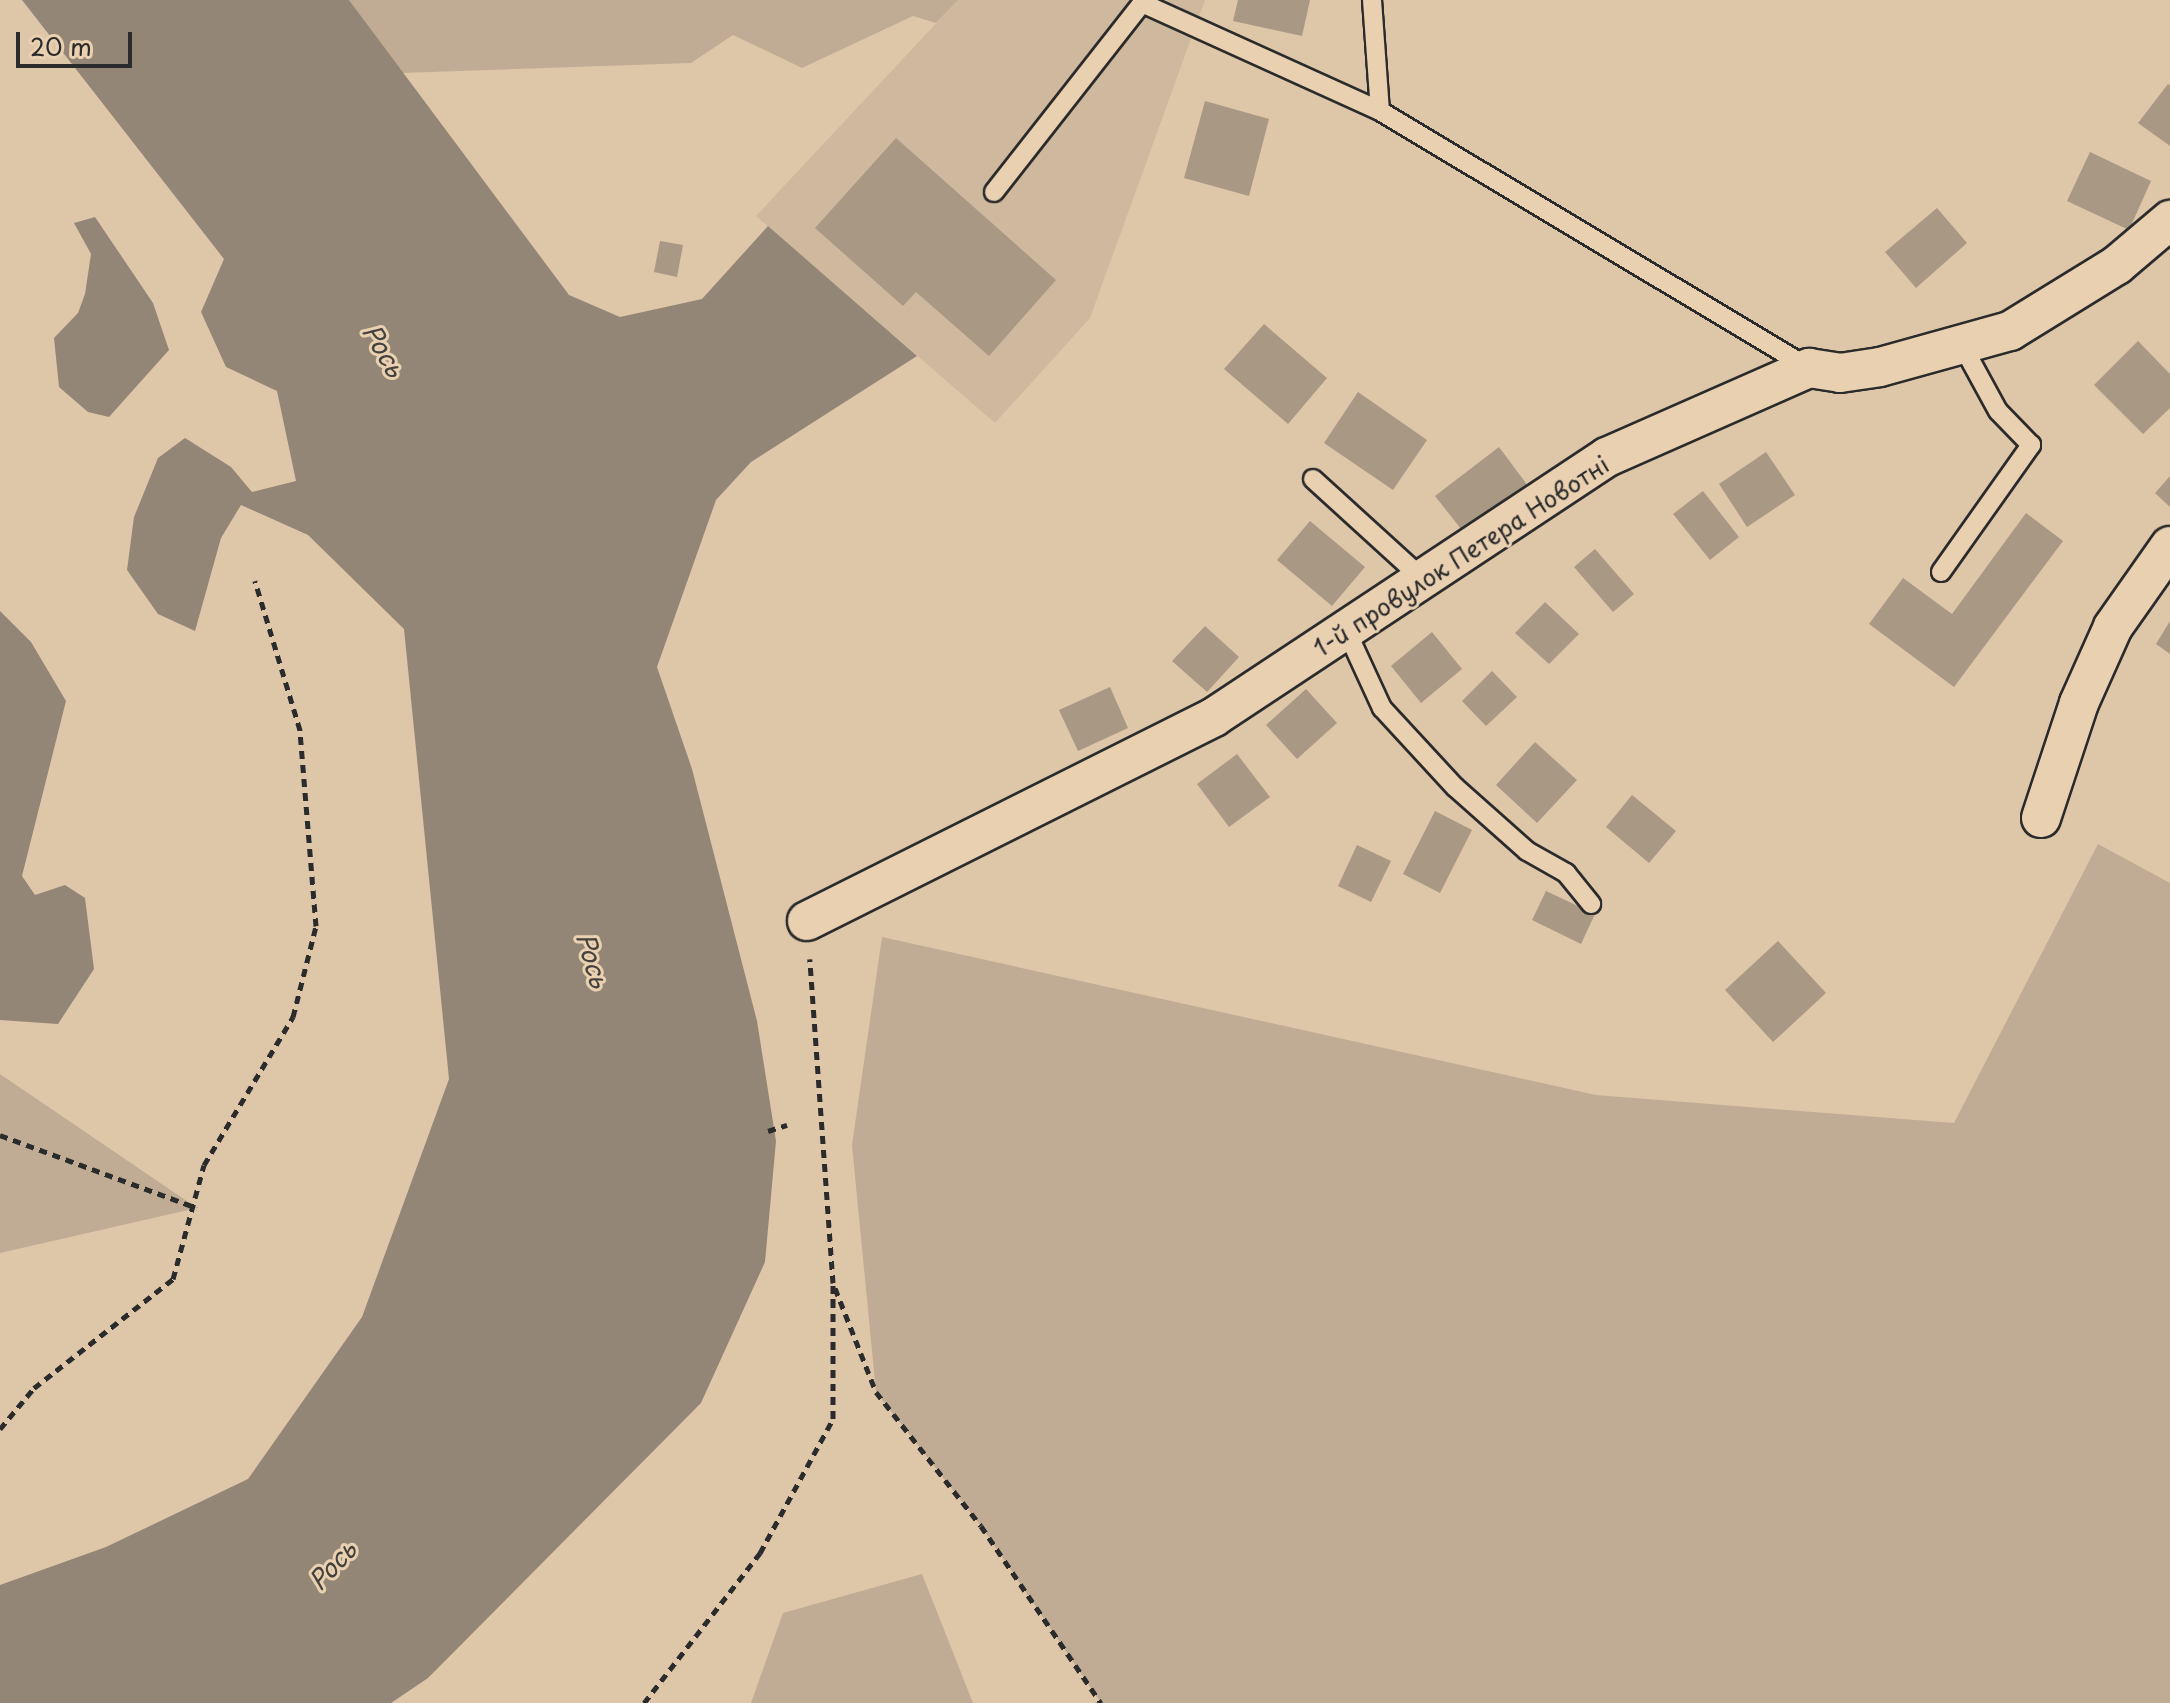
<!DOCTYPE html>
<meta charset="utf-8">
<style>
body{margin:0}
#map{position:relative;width:2170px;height:1703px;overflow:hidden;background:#dec6a9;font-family:"Playpen Sans",sans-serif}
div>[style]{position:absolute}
.built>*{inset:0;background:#ceb89e}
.green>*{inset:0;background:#c0ac94}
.water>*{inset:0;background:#948676}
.building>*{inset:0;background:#a99883}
.path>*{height:5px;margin-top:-2.5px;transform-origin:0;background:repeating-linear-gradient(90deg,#2b2b2b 0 8px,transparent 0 14px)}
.roads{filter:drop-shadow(2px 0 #2b2b2b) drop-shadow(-2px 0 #2b2b2b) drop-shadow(0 2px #2b2b2b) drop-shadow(0 -2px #2b2b2b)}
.service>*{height:18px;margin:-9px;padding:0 9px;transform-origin:9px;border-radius:9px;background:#e9d0b1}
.minor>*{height:38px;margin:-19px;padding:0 19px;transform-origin:19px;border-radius:19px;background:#e9d0b1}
span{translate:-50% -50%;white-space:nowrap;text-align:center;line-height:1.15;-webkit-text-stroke:6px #e9d0b1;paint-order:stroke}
.street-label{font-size:24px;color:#2b2b2b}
.water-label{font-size:26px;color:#45423e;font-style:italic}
.scale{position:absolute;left:16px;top:32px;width:116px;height:36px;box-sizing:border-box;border:4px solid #2b2b2b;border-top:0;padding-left:10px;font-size:24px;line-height:28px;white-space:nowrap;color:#2b2b2b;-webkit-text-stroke:6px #e9d0b1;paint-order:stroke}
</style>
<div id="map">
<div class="built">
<div style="clip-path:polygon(958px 0,1205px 0,1090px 318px,995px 423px,756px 216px)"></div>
</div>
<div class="green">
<div style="clip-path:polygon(349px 0,958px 0,936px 23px,913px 16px,802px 68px,733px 35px,691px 63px,402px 73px)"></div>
<div style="clip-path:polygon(2098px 844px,2170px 883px,2170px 1703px,1101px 1703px,981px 1526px,876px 1392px,852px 1145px,882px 937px,1596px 1095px,1954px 1123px)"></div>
<div style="clip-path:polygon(0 1074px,197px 1208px,0 1253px)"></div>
<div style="clip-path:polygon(922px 1574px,973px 1703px,751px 1703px,783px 1613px)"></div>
</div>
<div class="water">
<div style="clip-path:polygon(22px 0,349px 0,569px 295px,620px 317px,702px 299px,768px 226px,917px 356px,751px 462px,716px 500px,657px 667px,692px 769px,757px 1021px,776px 1141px,765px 1262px,701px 1403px,428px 1678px,391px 1703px,0 1703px,0 1585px,106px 1547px,248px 1479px,362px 1317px,449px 1079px,404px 629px,308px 535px,241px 505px,221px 538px,195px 631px,158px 614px,127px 570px,134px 517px,158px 458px,185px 438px,231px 467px,252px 492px,296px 481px,277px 391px,226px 367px,201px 312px,224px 259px)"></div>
<div style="clip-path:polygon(95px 217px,153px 303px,169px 350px,109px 417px,88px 412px,59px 387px,54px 338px,78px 313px,85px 294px,91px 254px,74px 223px)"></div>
<div style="clip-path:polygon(0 611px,31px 642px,66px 701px,22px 876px,35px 895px,65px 885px,85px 898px,94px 969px,58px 1024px,0 1020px)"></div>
</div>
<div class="building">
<div style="clip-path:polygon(1238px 0,1310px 0,1302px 36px,1233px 21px)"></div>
<div style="clip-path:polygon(2168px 84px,2170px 85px,2170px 146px,2138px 123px)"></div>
<div style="clip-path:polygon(1205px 101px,1269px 119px,1249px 196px,1184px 178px)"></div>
<div style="clip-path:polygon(896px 138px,1056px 280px,989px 356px,916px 292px,903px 306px,815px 228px)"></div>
<div style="clip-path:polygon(2090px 152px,2151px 181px,2129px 230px,2067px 201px)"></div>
<div style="clip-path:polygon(1937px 208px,1967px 243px,1916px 288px,1885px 252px)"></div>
<div style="clip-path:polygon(660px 241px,683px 245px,677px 277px,654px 272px)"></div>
<div style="clip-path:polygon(1264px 324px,1327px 378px,1288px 424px,1224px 369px)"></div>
<div style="clip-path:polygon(2138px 341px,2170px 374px,2170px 408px,2143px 434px,2094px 385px)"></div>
<div style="clip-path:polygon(1358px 392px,1427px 440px,1393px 490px,1324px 443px)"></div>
<div style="clip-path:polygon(1499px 447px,1528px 486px,1465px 534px,1435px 496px)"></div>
<div style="clip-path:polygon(1766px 452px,1795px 495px,1747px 527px,1719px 484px)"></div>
<div style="clip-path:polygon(2170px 476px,2170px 507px,2155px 493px)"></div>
<div style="clip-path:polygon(1703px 491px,1739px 537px,1710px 560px,1673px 514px)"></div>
<div style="clip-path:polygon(2026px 513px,2063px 541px,1954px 687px,1869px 624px,1903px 578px,1952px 614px)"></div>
<div style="clip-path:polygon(1310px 521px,1365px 567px,1332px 606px,1277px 560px)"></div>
<div style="clip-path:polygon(1595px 549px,1634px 594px,1613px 612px,1574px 567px)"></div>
<div style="clip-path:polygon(1545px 602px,1579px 634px,1549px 664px,1515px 633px)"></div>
<div style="clip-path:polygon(2170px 621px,2170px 654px,2156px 644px)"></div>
<div style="clip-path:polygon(1205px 626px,1239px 657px,1207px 692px,1172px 661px)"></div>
<div style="clip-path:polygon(1432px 632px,1462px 669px,1421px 703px,1391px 666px)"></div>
<div style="clip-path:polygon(1492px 671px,1517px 697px,1486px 726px,1462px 701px)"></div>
<div style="clip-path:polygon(1110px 687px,1128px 728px,1078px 751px,1059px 710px)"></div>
<div style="clip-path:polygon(1306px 689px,1337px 723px,1297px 759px,1266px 725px)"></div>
<div style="clip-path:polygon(1535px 742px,1577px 780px,1537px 823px,1496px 785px)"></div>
<div style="clip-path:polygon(1237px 754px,1270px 797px,1229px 827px,1197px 784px)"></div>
<div style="clip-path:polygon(1632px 795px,1676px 831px,1649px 863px,1606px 827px)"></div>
<div style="clip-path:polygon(1435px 811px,1472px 830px,1440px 893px,1403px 874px)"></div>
<div style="clip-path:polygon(1357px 845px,1391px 861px,1371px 902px,1338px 886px)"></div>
<div style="clip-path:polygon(1546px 891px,1595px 914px,1581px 944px,1532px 920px)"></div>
<div style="clip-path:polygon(1778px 941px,1826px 993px,1773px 1042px,1725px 990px)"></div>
</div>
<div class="path">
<div style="left:768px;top:1131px;width:20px;rotate:-18deg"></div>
<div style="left:0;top:1135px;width:210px;rotate:20.3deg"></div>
<div style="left:835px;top:1288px;width:112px;rotate:68.5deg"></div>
<div style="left:876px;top:1392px;width:170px;rotate:51.9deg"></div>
<div style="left:981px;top:1526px;width:214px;rotate:55.9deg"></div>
<div style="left:0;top:1429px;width:53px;rotate:-50.3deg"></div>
<div style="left:34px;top:1388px;width:177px;rotate:-38.1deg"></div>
<div style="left:173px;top:1279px;width:118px;rotate:-74.8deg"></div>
<div style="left:204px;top:1165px;width:173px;rotate:-59deg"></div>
<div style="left:293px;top:1017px;width:94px;rotate:-75.8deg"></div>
<div style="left:316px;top:926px;width:197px;rotate:-94.7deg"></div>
<div style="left:300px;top:730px;width:156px;rotate:-106.8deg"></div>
<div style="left:644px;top:1703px;width:190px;rotate:-52.3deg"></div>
<div style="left:760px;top:1553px;width:153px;rotate:-61.4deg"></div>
<div style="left:833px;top:1419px;width:136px;rotate:-90deg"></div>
<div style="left:833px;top:1283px;width:325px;rotate:-94.1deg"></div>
</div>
<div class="roads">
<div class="service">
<div style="left:1372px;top:0;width:111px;rotate:85.9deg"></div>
<div style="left:994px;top:192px;width:240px;rotate:-51.9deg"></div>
<div style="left:1142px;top:3px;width:261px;rotate:24.4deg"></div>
<div style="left:1380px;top:111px;width:500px;rotate:30.92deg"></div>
<div style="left:1313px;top:479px;width:150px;rotate:42.3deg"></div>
<div style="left:1941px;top:572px;width:156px;rotate:-54.7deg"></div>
<div style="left:2031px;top:445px;width:47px;rotate:-134.1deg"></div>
<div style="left:1998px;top:411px;width:77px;rotate:-118.6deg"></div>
<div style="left:1347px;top:632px;width:84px;rotate:65.3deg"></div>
<div style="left:1382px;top:708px;width:108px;rotate:47.3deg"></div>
<div style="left:1455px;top:787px;width:96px;rotate:41.6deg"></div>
<div style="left:1527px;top:851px;width:45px;rotate:29.4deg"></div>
<div style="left:1566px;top:873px;width:40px;rotate:51deg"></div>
</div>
<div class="minor">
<div style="left:2041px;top:818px;width:121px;rotate:-71.7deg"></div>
<div style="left:2079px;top:703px;width:83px;rotate:-65.9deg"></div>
<div style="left:2113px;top:627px;width:99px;rotate:-54.9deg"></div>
<div style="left:807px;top:921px;width:455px;rotate:-26.6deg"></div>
<div style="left:1214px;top:717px;width:471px;rotate:-33.5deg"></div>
<div style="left:1607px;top:457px;width:221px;rotate:-23.8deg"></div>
<div style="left:1809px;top:368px;width:31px;rotate:9deg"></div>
<div style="left:1840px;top:373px;width:40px;rotate:-8.5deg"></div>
<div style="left:1880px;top:367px;width:135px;rotate:-15.5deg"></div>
<div style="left:2010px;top:331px;width:126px;rotate:-31.7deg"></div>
<div style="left:2117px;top:265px;width:70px;rotate:-40.3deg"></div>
</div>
</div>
<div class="street-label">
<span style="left:1461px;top:556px;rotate:-33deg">1-й провулок Петера Новотні</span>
</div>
<div class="water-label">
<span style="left:384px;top:350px;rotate:60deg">Рось</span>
<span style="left:593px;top:960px;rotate:74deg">Рось</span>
<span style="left:332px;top:1565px;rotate:-47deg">Рось</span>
</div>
<div class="scale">20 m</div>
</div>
